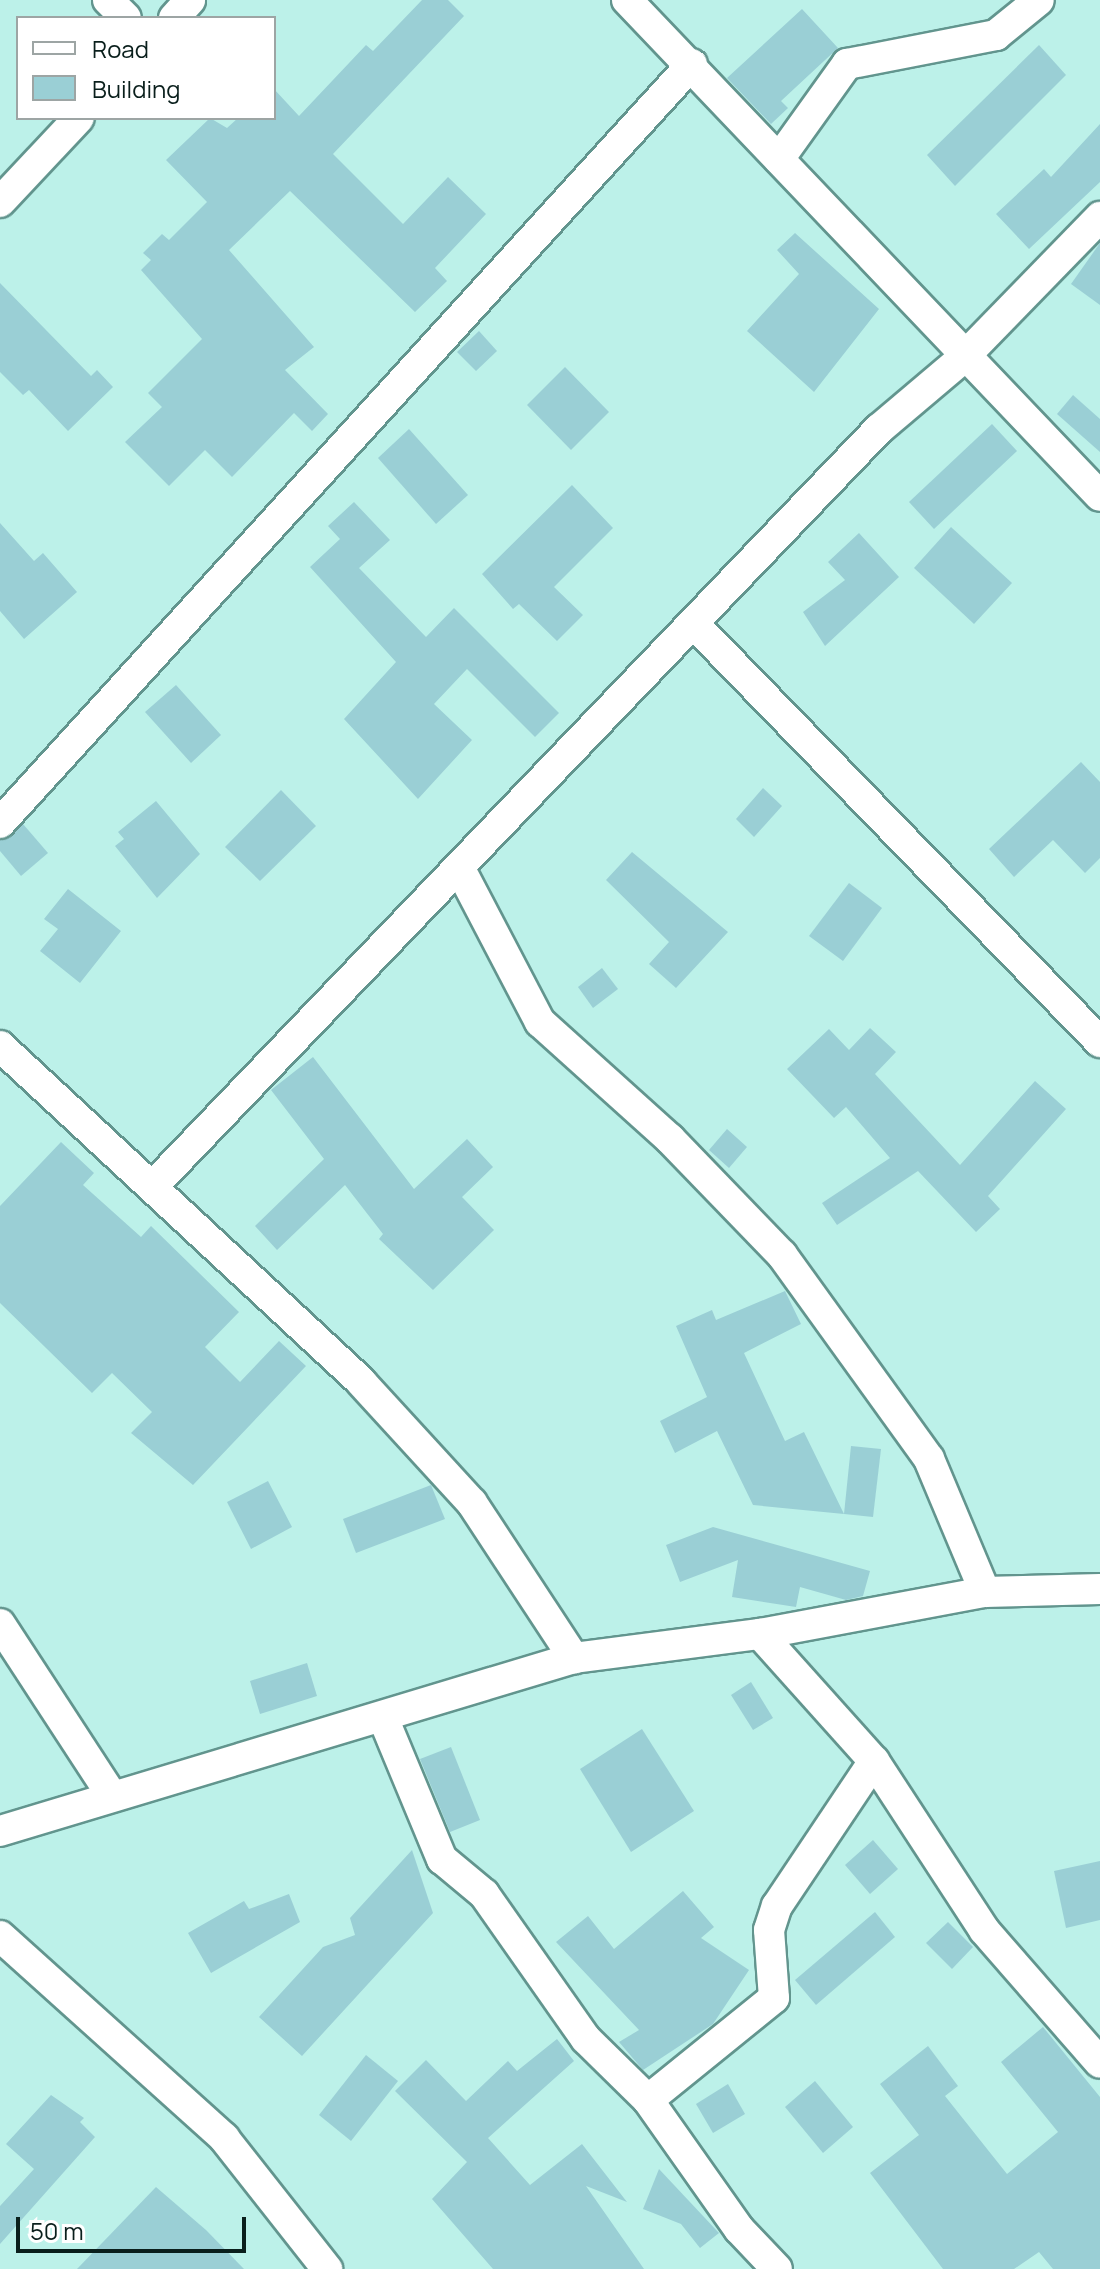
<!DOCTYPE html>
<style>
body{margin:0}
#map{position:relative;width:1100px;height:2269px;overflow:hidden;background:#bcf1e9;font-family:Manrope,sans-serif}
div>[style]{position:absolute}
.building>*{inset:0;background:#9acfd5}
.roads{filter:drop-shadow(2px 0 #62958e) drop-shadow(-2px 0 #62958e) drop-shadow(0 2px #62958e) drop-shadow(0 -2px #62958e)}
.street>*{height:30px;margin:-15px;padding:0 15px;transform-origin:15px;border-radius:15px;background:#fff}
span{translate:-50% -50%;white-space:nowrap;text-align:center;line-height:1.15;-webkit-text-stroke:7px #fff;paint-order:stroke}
.legend{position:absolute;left:16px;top:16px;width:260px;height:104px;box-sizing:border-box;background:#fff;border:2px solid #9da5a4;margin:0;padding:10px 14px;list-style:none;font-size:24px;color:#0a1f1c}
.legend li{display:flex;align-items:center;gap:16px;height:40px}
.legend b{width:40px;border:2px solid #9da5a4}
.scale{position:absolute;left:16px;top:2217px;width:230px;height:36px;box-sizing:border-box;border:4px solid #0a1f1c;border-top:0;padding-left:10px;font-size:24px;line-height:28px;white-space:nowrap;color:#0a1f1c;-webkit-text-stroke:6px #fff;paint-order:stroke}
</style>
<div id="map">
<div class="building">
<div style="clip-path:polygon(422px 0,448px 0,464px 16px,333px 154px,403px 224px,448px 177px,486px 214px,435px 268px,447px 281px,415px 312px,290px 191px,229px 250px,314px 347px,285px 370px,328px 414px,312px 431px,294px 413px,232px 477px,205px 450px,169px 486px,125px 442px,162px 407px,148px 393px,202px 339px,141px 270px,151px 260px,143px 253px,162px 234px,169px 240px,207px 202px,166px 160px,210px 118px,227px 128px,238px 118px,274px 118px,274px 89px,299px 116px,366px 45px,373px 51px)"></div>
<div style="clip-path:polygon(802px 9px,838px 48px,781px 101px,788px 108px,771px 124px,727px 78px)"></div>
<div style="clip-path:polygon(1039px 45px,1066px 75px,955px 186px,927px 155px)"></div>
<div style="clip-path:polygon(1100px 124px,1100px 182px,1029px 249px,996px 214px,1044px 169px,1051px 177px)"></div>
<div style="clip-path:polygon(795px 233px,879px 309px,814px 392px,747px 331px,799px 274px,777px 250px)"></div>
<div style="clip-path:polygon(1100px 243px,1100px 305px,1071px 284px)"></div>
<div style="clip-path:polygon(0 283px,91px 376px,97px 370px,113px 387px,68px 431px,29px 390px,23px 395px,0 372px)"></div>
<div style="clip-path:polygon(479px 331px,497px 351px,476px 371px,457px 352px)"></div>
<div style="clip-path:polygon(565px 367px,609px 412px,571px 450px,527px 405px)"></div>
<div style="clip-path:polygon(1073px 395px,1100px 419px,1100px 452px,1057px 414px)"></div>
<div style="clip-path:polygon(992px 424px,1017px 451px,934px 529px,909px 502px)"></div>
<div style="clip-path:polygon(409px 429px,468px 495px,436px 524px,378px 458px)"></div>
<div style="clip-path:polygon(572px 485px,613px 528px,554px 587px,583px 615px,557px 641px,519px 604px,513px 609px,482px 574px)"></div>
<div style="clip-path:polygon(354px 502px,390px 540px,359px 568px,426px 637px,454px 608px,559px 713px,535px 737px,467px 669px,434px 704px,472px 740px,418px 799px,344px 719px,396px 662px,310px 567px,340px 539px,328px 526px)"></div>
<div style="clip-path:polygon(0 523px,34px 561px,43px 553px,77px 592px,24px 639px,0 611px)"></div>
<div style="clip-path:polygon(951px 527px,1012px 583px,974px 624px,914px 568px)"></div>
<div style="clip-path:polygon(859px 533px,899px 577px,825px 646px,803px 612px,845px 580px,828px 562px)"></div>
<div style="clip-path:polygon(176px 685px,221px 735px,191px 763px,145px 712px)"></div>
<div style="clip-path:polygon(1081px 762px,1100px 782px,1100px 858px,1085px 873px,1053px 840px,1014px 877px,989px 849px)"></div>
<div style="clip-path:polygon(763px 788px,782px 806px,754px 837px,736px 819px)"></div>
<div style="clip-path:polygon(281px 790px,316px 826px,260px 881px,225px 847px)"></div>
<div style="clip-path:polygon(156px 801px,200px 854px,157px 898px,115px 846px,124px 839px,118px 832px)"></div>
<div style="clip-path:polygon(23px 824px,48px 853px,21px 876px,0 851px,0 840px)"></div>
<div style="clip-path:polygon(632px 852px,728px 932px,676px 988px,649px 964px,669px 942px,606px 880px)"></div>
<div style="clip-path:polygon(849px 883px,882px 908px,843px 961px,809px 936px)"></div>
<div style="clip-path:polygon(68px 889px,121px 931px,80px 983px,40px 951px,58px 929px,44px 919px)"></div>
<div style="clip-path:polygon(602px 968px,618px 989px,593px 1008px,578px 987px)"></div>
<div style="clip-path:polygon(870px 1028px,896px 1052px,875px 1074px,960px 1165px,1035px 1081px,1066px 1109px,988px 1196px,1000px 1209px,976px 1232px,918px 1171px,837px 1225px,822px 1203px,890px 1158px,846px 1107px,834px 1118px,787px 1069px,829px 1029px,849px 1050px)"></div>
<div style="clip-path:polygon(313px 1057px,414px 1189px,467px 1139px,493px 1167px,462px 1197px,494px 1230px,433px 1290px,379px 1239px,383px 1234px,345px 1185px,277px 1250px,255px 1226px,324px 1159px,271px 1090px)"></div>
<div style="clip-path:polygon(727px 1129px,747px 1147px,729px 1168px,709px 1150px)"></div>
<div style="clip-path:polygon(61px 1142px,94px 1173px,83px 1185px,141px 1237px,151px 1226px,239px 1312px,205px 1347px,240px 1382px,279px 1341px,306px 1366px,193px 1485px,131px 1433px,152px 1412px,112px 1373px,92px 1393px,0 1303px,0 1206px)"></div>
<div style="clip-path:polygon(785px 1291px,801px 1324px,744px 1353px,785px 1441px,804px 1432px,844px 1514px,753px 1505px,717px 1431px,675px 1453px,660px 1421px,707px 1397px,676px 1326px,712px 1310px,716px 1320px)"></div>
<div style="clip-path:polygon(851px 1446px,881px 1449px,873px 1517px,844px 1514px)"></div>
<div style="clip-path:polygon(268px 1481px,292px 1527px,251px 1549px,227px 1502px)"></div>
<div style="clip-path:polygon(431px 1485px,445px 1519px,356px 1553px,343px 1519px)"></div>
<div style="clip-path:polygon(713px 1527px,870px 1571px,863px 1596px,846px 1600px,800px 1587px,796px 1607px,732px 1597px,738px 1560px,680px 1582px,666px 1545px)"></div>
<div style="clip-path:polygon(307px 1663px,317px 1696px,260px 1714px,250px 1681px)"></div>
<div style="clip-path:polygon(751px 1682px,773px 1718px,753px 1730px,731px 1695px)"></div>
<div style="clip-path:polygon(642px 1729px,694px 1811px,631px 1852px,580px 1769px)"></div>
<div style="clip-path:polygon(451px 1747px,480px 1820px,450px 1832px,420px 1759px)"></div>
<div style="clip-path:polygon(873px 1840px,898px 1869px,870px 1894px,845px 1865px)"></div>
<div style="clip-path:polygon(412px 1850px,433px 1913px,302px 2056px,259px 2017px,323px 1947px,355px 1935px,350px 1918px)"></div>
<div style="clip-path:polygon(1100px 1861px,1100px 1920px,1066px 1928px,1054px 1871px)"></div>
<div style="clip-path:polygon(683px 1891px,714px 1927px,701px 1938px,749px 1970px,713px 2024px,643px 2070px,619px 2042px,639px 2030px,556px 1942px,588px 1916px,614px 1949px)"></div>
<div style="clip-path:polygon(289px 1894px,300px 1922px,211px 1973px,188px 1933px,244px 1901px,249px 1909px)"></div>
<div style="clip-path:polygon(875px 1912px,895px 1937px,816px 2005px,795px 1980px)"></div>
<div style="clip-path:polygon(948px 1922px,973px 1947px,952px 1969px,926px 1943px)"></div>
<div style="clip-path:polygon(1043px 2027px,1100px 2097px,1100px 2269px,1053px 2269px,1039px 2252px,1014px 2269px,943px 2269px,870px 2173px,919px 2135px,880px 2084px,928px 2046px,958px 2086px,945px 2096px,1007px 2174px,1058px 2132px,1001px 2062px)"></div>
<div style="clip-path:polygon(557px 2039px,574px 2061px,488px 2138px,530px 2185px,582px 2144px,627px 2202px,586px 2186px,644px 2269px,493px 2269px,432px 2199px,467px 2162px,395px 2091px,426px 2060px,466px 2101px,508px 2061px,517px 2071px)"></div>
<div style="clip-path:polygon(366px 2055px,398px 2081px,351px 2141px,319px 2115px)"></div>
<div style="clip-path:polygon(815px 2081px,853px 2127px,823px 2153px,785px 2107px)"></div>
<div style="clip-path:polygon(728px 2084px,745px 2114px,713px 2133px,696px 2104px)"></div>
<div style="clip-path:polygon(51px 2095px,84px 2118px,80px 2122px,95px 2137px,0 2244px,0 2206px,34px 2169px,6px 2144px)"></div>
<div style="clip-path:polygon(659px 2169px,719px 2233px,700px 2248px,681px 2224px,643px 2209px)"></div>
<div style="clip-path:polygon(156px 2187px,206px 2230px,244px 2269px,77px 2269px)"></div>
</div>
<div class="roads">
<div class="street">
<div style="left:108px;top:0;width:25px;rotate:45deg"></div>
<div style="left:627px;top:0;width:685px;rotate:46.36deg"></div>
<div style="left:174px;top:18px;width:24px;rotate:-48deg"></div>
<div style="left:779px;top:159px;width:117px;rotate:-54.4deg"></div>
<div style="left:847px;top:64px;width:152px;rotate:-11deg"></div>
<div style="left:996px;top:35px;width:55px;rotate:-39.1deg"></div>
<div style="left:0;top:202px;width:115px;rotate:-46.8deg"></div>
<div style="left:694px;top:624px;width:583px;rotate:45.83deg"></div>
<div style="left:0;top:823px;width:1027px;rotate:-47.64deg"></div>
<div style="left:460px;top:869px;width:173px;rotate:62.4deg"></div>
<div style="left:540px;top:1022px;width:175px;rotate:42deg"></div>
<div style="left:670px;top:1139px;width:161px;rotate:46deg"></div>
<div style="left:782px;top:1255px;width:251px;rotate:54.2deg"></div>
<div style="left:929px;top:1459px;width:144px;rotate:67.2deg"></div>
<div style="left:0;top:1046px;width:493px;rotate:42.9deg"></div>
<div style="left:361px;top:1382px;width:164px;rotate:47.5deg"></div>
<div style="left:472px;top:1503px;width:186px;rotate:56.7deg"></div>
<div style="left:153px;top:1186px;width:1049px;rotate:-46.2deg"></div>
<div style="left:879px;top:429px;width:110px;rotate:-40.2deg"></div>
<div style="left:963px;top:358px;width:197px;rotate:-45.8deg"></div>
<div style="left:0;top:1624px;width:203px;rotate:56.9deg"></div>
<div style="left:760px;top:1634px;width:171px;rotate:48.1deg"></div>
<div style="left:874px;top:1761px;width:202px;rotate:56.9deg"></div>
<div style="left:984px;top:1930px;width:176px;rotate:48.9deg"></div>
<div style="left:384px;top:1720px;width:151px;rotate:67.4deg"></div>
<div style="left:442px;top:1859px;width:55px;rotate:39.8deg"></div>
<div style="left:484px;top:1894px;width:177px;rotate:54.9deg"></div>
<div style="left:586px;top:2039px;width:87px;rotate:44.5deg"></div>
<div style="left:648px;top:2100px;width:158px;rotate:54.8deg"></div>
<div style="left:739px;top:2229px;width:55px;rotate:46.5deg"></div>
<div style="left:0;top:1831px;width:600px;rotate:-16.77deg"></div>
<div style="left:574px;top:1658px;width:188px;rotate:-7.4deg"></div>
<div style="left:760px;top:1634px;width:229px;rotate:-10.6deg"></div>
<div style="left:985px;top:1592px;width:115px;rotate:-1.5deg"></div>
<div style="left:0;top:1936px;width:302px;rotate:42deg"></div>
<div style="left:224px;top:2138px;width:167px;rotate:51.8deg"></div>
<div style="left:648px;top:2100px;width:162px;rotate:-39deg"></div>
<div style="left:774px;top:1998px;width:68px;rotate:-94.2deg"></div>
<div style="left:769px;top:1930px;width:25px;rotate:-72deg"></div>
<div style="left:777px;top:1906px;width:174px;rotate:-56.2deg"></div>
</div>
</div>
<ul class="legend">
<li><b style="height:10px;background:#fff"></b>Road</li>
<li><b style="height:22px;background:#9acfd5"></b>Building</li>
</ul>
<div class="scale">50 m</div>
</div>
